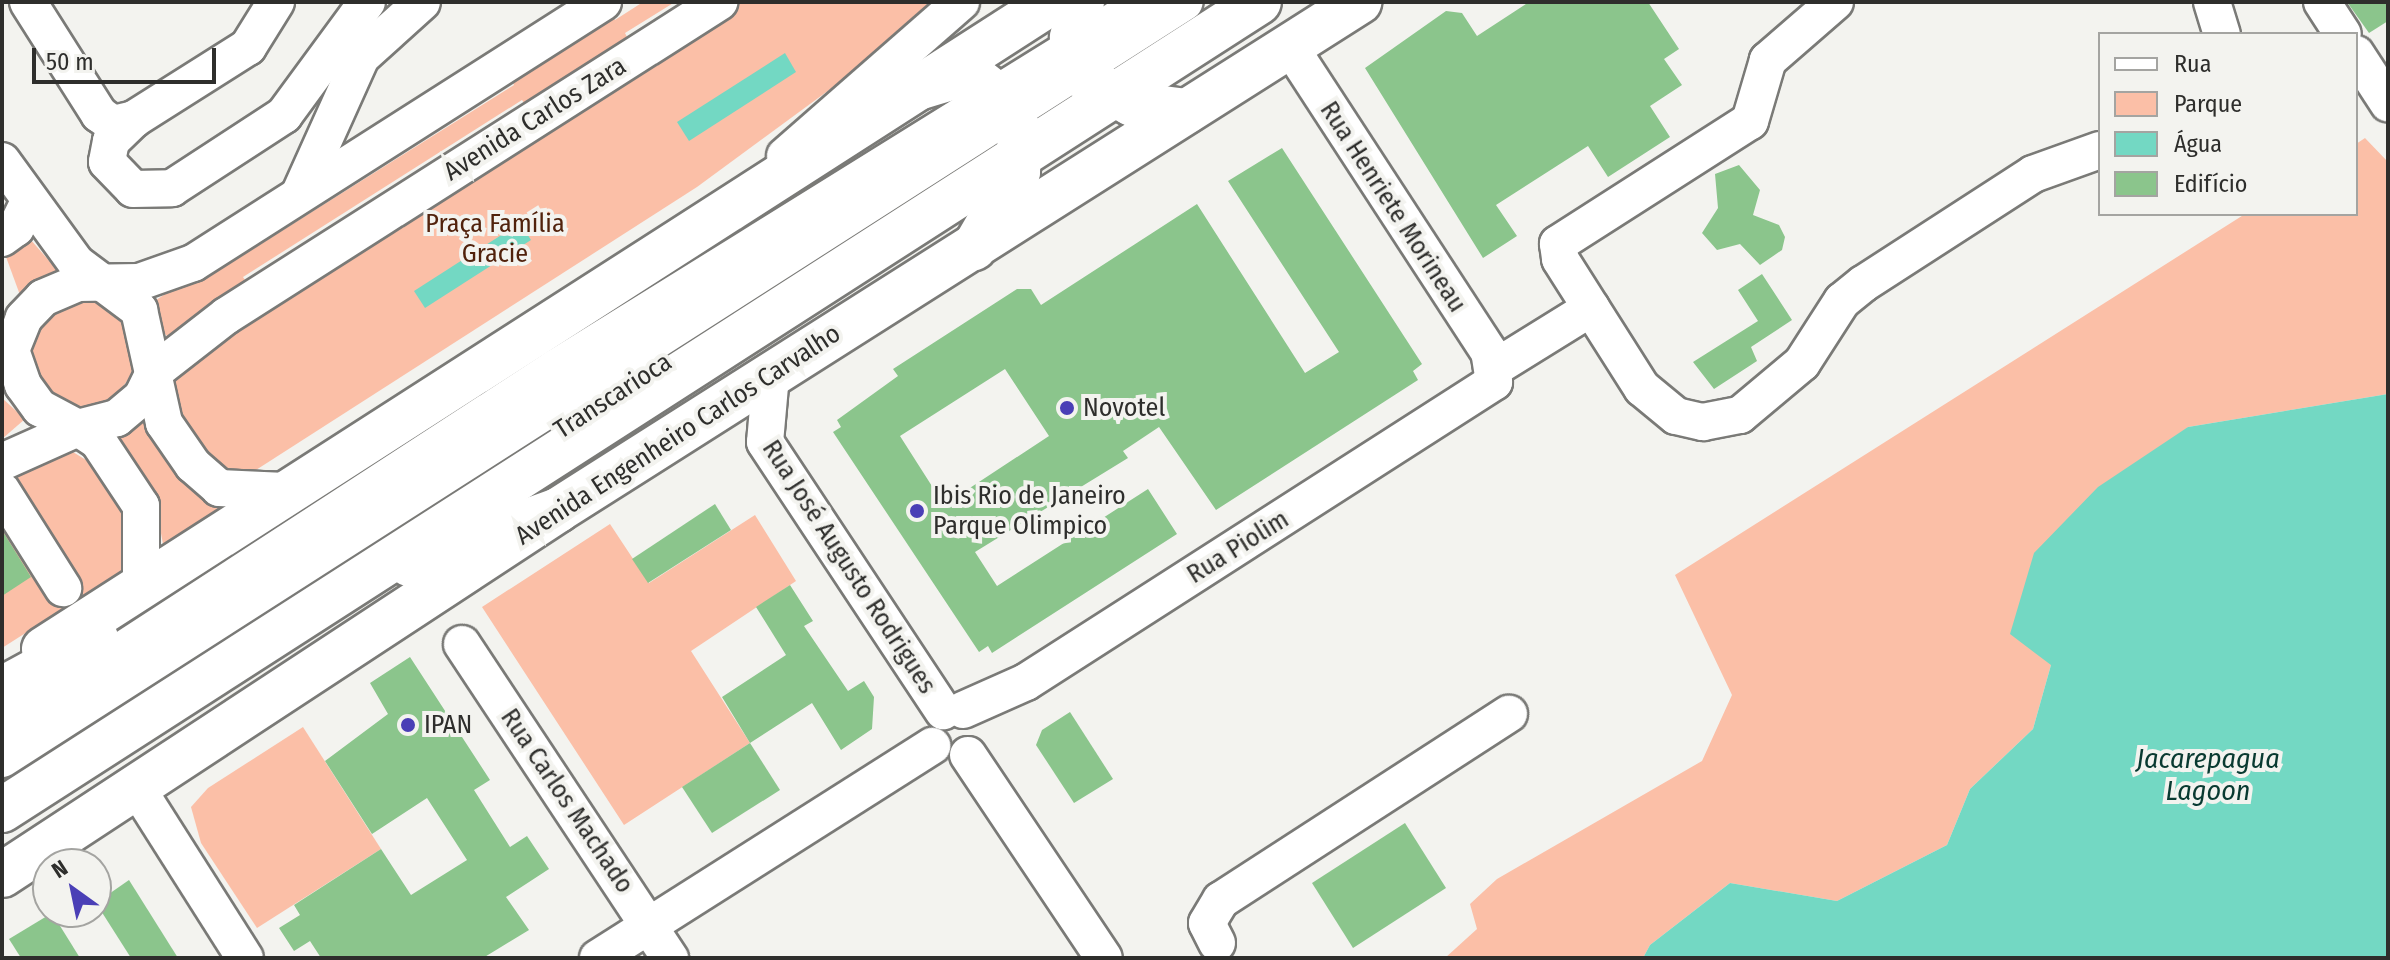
<!DOCTYPE html>
<meta charset="utf-8">
<style>
body{margin:0}
#map{position:relative;width:2390px;height:960px;overflow:hidden;background:#f3f3ef;font-family:"Fira Sans Condensed",sans-serif}
div>[style]{position:absolute}
.green>*{inset:0;background:#fbbfa7}
.round{border-radius:50%}
.water>*{inset:0;background:#73d8c3}
.building>*{inset:0;background:#8bc58c}
.roads{filter:drop-shadow(2px 0 #7a7a77) drop-shadow(-2px 0 #7a7a77) drop-shadow(0 2px #7a7a77) drop-shadow(0 -2px #7a7a77)}
.minor>*{height:36px;margin:-18px;padding:0 18px;transform-origin:18px;border-radius:18px;background:#fff}
.major>*{height:44px;margin:-22px;padding:0 22px;transform-origin:22px;border-radius:22px;background:#fff}
.highway>*{height:44px;margin:-22px;padding:0 22px;transform-origin:22px;border-radius:22px;background:#fff}
.dots>*{width:22px;height:22px;translate:-50% -50%;box-sizing:border-box;border:4px solid #f3f3ef;border-radius:50%}
span{translate:-50% -50%;white-space:nowrap;text-align:center;line-height:1.15;-webkit-text-stroke:8px #f3f3ef;paint-order:stroke}
.street-label{font-size:26px;color:#2e2e2c}
.park-label{font-size:26px;color:#51220c}
.poi-label{font-size:26px;color:#2e2e2c}
.left{translate:0 -50%;text-align:left}
.water-label{font-size:28px;color:#093a31;font-style:italic}
.frame{position:absolute;inset:0;border:4px solid #2e2e2c;pointer-events:none}
.legend{position:absolute;left:2098px;top:32px;width:260px;height:184px;box-sizing:border-box;background:#f3f3ef;border:2px solid #a4a4a1;margin:0;padding:10px 14px;list-style:none;font-size:24px;color:#2e2e2c}
.legend li{display:flex;align-items:center;gap:16px;height:40px}
.legend b{width:40px;border:2px solid #a4a4a1}
.north{position:absolute;left:32px;top:848px;width:80px;height:80px;box-sizing:border-box;background:#f3f3ef;border:2px solid #a4a4a1;border-radius:50%;rotate:327deg;font-size:22px;font-weight:700;line-height:32px;text-align:center;color:#2e2e2c}
.north::after{content:'';display:block;margin:auto;width:28px;height:36px;background:#4a3fb6;clip-path:polygon(50% 0,100% 100%,50% 72%,0 100%)}
.scale{position:absolute;left:32px;top:48px;width:184px;height:36px;box-sizing:border-box;border:4px solid #2e2e2c;border-top:0;padding-left:10px;font-size:24px;line-height:28px;white-space:nowrap;color:#2e2e2c;-webkit-text-stroke:6px #f3f3ef;paint-order:stroke}
</style>
<div id="map">
<div class="green">
<div style="clip-path:polygon(643px 2px,675px 2px,625px 33px,629px 41px,527px 107px,522px 100px,243px 277px,248px 285px,168px 337px,164px 333px,153px 302px,226px 254px,232px 262px,514px 85px,509px 75px,610px 11px,615px 20px)"></div>
<div style="clip-path:polygon(743px 2px,949px 2px,697px 187px,242px 479px,226px 476px,175px 420px,172px 381px,184px 360px)"></div>
<div style="clip-path:polygon(2365px 138px,2388px 162px,2388px 394px,2188px 427px,2051px 665px,2033px 729px,1970px 789px,1947px 845px,1837px 901px,1730px 883px,1650px 945px,1643px 958px,1445px 958px,1477px 929px,1470px 904px,1497px 879px,1702px 761px,1732px 695px,1675px 575px,2245px 214px,2356px 214px,2356px 144px)"></div>
<div style="clip-path:polygon(23px 231px,58px 271px,20px 295px,2px 246px)"></div>
<div class="round" style="left:29px;top:300px;width:106px;height:106px"></div>
<div style="clip-path:polygon(2px 398px,25px 419px,2px 439px)"></div>
<div style="clip-path:polygon(146px 410px,187px 485px,225px 505px,163px 544px,157px 512px,118px 451px,116px 432px)"></div>
<div style="clip-path:polygon(68px 449px,96px 466px,127px 505px,126px 569px,2px 648px,2px 475px)"></div>
<div style="clip-path:polygon(755px 515px,796px 581px,691px 651px,750px 743px,624px 825px,482px 607px,610px 524px,649px 583px)"></div>
<div style="clip-path:polygon(303px 727px,381px 849px,257px 928px,201px 843px,191px 807px,208px 788px)"></div>
</div>
<div class="water">
<div style="clip-path:polygon(785px 53px,796px 72px,689px 141px,677px 122px)"></div>
<div style="clip-path:polygon(520px 223px,531px 240px,425px 308px,414px 291px)"></div>
<div style="clip-path:polygon(2388px 394px,2388px 958px,1643px 958px,1650px 945px,1730px 883px,1837px 901px,1947px 845px,1970px 789px,2033px 729px,2051px 665px,2010px 634px,2034px 553px,2098px 487px,2188px 427px)"></div>
</div>
<div class="building">
<div style="clip-path:polygon(1529px 2px,1648px 2px,1679px 49px,1664px 59px,1682px 85px,1650px 106px,1670px 137px,1608px 177px,1588px 146px,1496px 205px,1517px 236px,1483px 258px,1365px 68px,1446px 11px,1462px 13px,1477px 36px)"></div>
<div style="clip-path:polygon(2347px 2px,2386px 2px,2388px 21px,2369px 33px)"></div>
<div style="clip-path:polygon(evenodd,1282px 148px,1422px 364px,1413px 371px,1418px 380px,1216px 510px,1159px 427px,1123px 451px,1128px 458px,975px 552px,997px 586px,1148px 489px,1177px 534px,992px 653px,988px 646px,979px 652px,833px 432px,841px 427px,837px 420px,898px 376px,893px 369px,1017px 289px,1031px 289px,1041px 305px,1197px 204px,1305px 373px,1339px 352px,1228px 181px,1282px 148px,1005px 369px,1049px 436px,944px 505px,900px 436px,1005px 369px)"></div>
<div style="clip-path:polygon(1739px 165px,1760px 190px,1753px 215px,1779px 225px,1785px 237px,1782px 250px,1760px 265px,1740px 244px,1717px 250px,1702px 233px,1718px 208px,1715px 174px)"></div>
<div style="clip-path:polygon(1762px 274px,1792px 320px,1751px 347px,1757px 361px,1714px 389px,1693px 362px,1758px 321px,1738px 290px)"></div>
<div style="clip-path:polygon(715px 504px,731px 530px,648px 583px,632px 559px)"></div>
<div style="clip-path:polygon(2px 530px,31px 577px,2px 596px)"></div>
<div style="clip-path:polygon(790px 585px,813px 621px,804px 626px,848px 691px,864px 681px,874px 697px,872px 729px,841px 750px,812px 703px,750px 743px,722px 697px,786px 655px,756px 607px)"></div>
<div style="clip-path:polygon(410px 657px,490px 780px,474px 790px,510px 847px,527px 836px,549px 869px,506px 897px,529px 930px,483px 958px,321px 958px,310px 941px,294px 951px,279px 928px,300px 915px,294px 905px,381px 849px,411px 895px,467px 860px,427px 798px,372px 834px,325px 761px,388px 714px,370px 683px)"></div>
<div style="clip-path:polygon(1070px 712px,1113px 779px,1074px 803px,1036px 745px,1042px 730px)"></div>
<div style="clip-path:polygon(750px 743px,780px 790px,712px 833px,682px 787px)"></div>
<div style="clip-path:polygon(1405px 823px,1446px 888px,1353px 948px,1312px 883px)"></div>
<div style="clip-path:polygon(129px 880px,178px 958px,131px 958px,96px 903px)"></div>
<div style="clip-path:polygon(52px 913px,80px 958px,21px 958px,9px 939px)"></div>
</div>
<div class="roads">
<div class="minor">
<div style="left:28px;top:2px;width:133px;rotate:57.6deg"></div>
<div style="left:99px;top:114px;width:17px;rotate:36deg"></div>
<div style="left:113px;top:124px;width:22px;rotate:-13deg"></div>
<div style="left:134px;top:119px;width:135px;rotate:-32.3deg"></div>
<div style="left:248px;top:47px;width:53px;rotate:-58.1deg"></div>
<div style="left:603px;top:2px;width:486px;rotate:147.5deg"></div>
<div style="left:193px;top:263px;width:57px;rotate:160.6deg"></div>
<div style="left:139px;top:282px;width:61px;rotate:179.1deg"></div>
<div style="left:78px;top:283px;width:38px;rotate:157deg"></div>
<div style="left:43px;top:298px;width:28px;rotate:134deg"></div>
<div style="left:24px;top:318px;width:35px;rotate:112deg"></div>
<div style="left:11px;top:350px;width:37px;rotate:71deg"></div>
<div style="left:23px;top:385px;width:29px;rotate:54deg"></div>
<div style="left:40px;top:408px;width:43px;rotate:27.8deg"></div>
<div style="left:78px;top:428px;width:40px;rotate:-14.4deg"></div>
<div style="left:117px;top:418px;width:33px;rotate:-40deg"></div>
<div style="left:142px;top:397px;width:28px;rotate:-64deg"></div>
<div style="left:154px;top:372px;width:91px;rotate:-37.9deg"></div>
<div style="left:226px;top:316px;width:585px;rotate:-32.49deg"></div>
<div style="left:1835px;top:2px;width:89px;rotate:139.1deg"></div>
<div style="left:1768px;top:60px;width:64px;rotate:106.4deg"></div>
<div style="left:1750px;top:121px;width:228px;rotate:147.4deg"></div>
<div style="left:1558px;top:244px;width:15px;rotate:82deg"></div>
<div style="left:1560px;top:259px;width:153px;rotate:57.6deg"></div>
<div style="left:1642px;top:388px;width:44px;rotate:39.5deg"></div>
<div style="left:1676px;top:416px;width:28px;rotate:13deg"></div>
<div style="left:1703px;top:422px;width:38px;rotate:-11deg"></div>
<div style="left:1740px;top:415px;width:81px;rotate:-40deg"></div>
<div style="left:1802px;top:363px;width:74px;rotate:-57.2deg"></div>
<div style="left:1842px;top:301px;width:27px;rotate:-39deg"></div>
<div style="left:1863px;top:284px;width:202px;rotate:-32.9deg"></div>
<div style="left:2033px;top:174px;width:71px;rotate:-19.7deg"></div>
<div style="left:2212px;top:2px;width:34px;rotate:73deg"></div>
<div style="left:2322px;top:2px;width:38px;rotate:57deg"></div>
<div style="left:2356px;top:54px;width:59px;rotate:56.9deg"></div>
<div style="left:134px;top:119px;width:32px;rotate:136deg"></div>
<div style="left:111px;top:141px;width:21px;rotate:101deg"></div>
<div style="left:107px;top:162px;width:37px;rotate:46deg"></div>
<div style="left:133px;top:189px;width:39px;rotate:-1deg"></div>
<div style="left:172px;top:188px;width:134px;rotate:-33.1deg"></div>
<div style="left:284px;top:115px;width:140px;rotate:-53.7deg"></div>
<div style="left:785px;top:156px;width:234px;rotate:-41.2deg"></div>
<div style="left:2px;top:161px;width:126px;rotate:54deg"></div>
<div style="left:76px;top:263px;width:79px;rotate:36.7deg"></div>
<div style="left:139px;top:310px;width:116px;rotate:77.5deg"></div>
<div style="left:164px;top:423px;width:51px;rotate:55.4deg"></div>
<div style="left:193px;top:465px;width:35px;rotate:41deg"></div>
<div style="left:219px;top:488px;width:66px;rotate:2.6deg"></div>
<div style="left:300px;top:193px;width:149px;rotate:-65.8deg"></div>
<div style="left:361px;top:57px;width:82px;rotate:-42deg"></div>
<div style="left:2px;top:238px;width:17px;rotate:-36deg"></div>
<div style="left:16px;top:228px;width:28px;rotate:-64deg"></div>
<div style="left:1496px;top:367px;width:112px;rotate:-31.8deg"></div>
<div style="left:771px;top:375px;width:67px;rotate:95.1deg"></div>
<div style="left:765px;top:442px;width:323px;rotate:56.5deg"></div>
<div style="left:2px;top:462px;width:83px;rotate:-24.1deg"></div>
<div style="left:78px;top:428px;width:24px;rotate:33deg"></div>
<div style="left:98px;top:441px;width:78px;rotate:56.5deg"></div>
<div style="left:141px;top:506px;width:80px;rotate:90deg"></div>
<div style="left:2px;top:491px;width:115px;rotate:57.8deg"></div>
<div style="left:462px;top:644px;width:377px;rotate:56.5deg"></div>
<div style="left:963px;top:710px;width:69px;rotate:-24deg"></div>
<div style="left:1026px;top:682px;width:556px;rotate:-32.66deg"></div>
<div style="left:1494px;top:382px;width:30px;rotate:-99deg"></div>
<div style="left:1489px;top:352px;width:364px;rotate:-123.1deg"></div>
<div style="left:968px;top:755px;width:244px;rotate:56.2deg"></div>
<div style="left:2px;top:759px;width:1404px;rotate:-32.62deg"></div>
<div style="left:137px;top:788px;width:201px;rotate:57.6deg"></div>
<div style="left:1217px;top:943px;width:22px;rotate:-117deg"></div>
<div style="left:1207px;top:923px;width:27px;rotate:-59deg"></div>
<div style="left:1221px;top:900px;width:343px;rotate:-32.9deg"></div>
<div style="left:598px;top:958px;width:396px;rotate:-32.4deg"></div>
</div>
<div class="major">
<div style="left:44px;top:649px;width:1198px;rotate:-32.69deg"></div>
<div style="left:2px;top:875px;width:665px;rotate:-33.28deg"></div>
<div style="left:558px;top:510px;width:949px;rotate:-32.38deg"></div>
</div>
<div class="highway">
<div style="left:1082px;top:2px;width:37px;rotate:106deg"></div>
<div style="left:1072px;top:38px;width:44px;rotate:69.9deg"></div>
<div style="left:1087px;top:79px;width:51px;rotate:29.1deg"></div>
<div style="left:1132px;top:104px;width:55px;rotate:7.3deg"></div>
<div style="left:918px;top:88px;width:38px;rotate:-17deg"></div>
<div style="left:954px;top:77px;width:24px;rotate:7deg"></div>
<div style="left:978px;top:80px;width:29px;rotate:38deg"></div>
<div style="left:1001px;top:98px;width:39px;rotate:61deg"></div>
<div style="left:1020px;top:132px;width:40px;rotate:92.9deg"></div>
<div style="left:1018px;top:172px;width:88px;rotate:120.1deg"></div>
<div style="left:409px;top:564px;width:158px;rotate:-19.9deg"></div>
<div style="left:2px;top:689px;width:107px;rotate:-28.5deg"></div>
<div style="left:2px;top:733px;width:663px;rotate:-33.07deg"></div>
<div style="left:558px;top:371px;width:699px;rotate:-31.85deg"></div>
<div style="left:2px;top:810px;width:1494px;rotate:-32.73deg"></div>
</div>
</div>
<div class="dots">
<div style="left:1067px;top:408px;background:#4a3fb6"></div>
<div style="left:917px;top:511px;background:#4a3fb6"></div>
<div style="left:408px;top:725px;background:#4a3fb6"></div>
</div>
<div class="street-label">
<span style="left:535px;top:119px;rotate:-32deg">Avenida Carlos Zara</span>
<span style="left:1393px;top:207px;rotate:57deg">Rua Henriete Morineau</span>
<span style="left:613px;top:396px;rotate:-33deg">Transcarioca</span>
<span style="left:678px;top:435px;rotate:-33deg">Avenida Engenheiro Carlos Carvalho</span>
<span style="left:1238px;top:547px;rotate:-32deg">Rua Piolim</span>
<span style="left:849px;top:567px;rotate:57deg">Rua José Augusto Rodrigues</span>
<span style="left:567px;top:801px;rotate:56deg">Rua Carlos Machado</span>
</div>
<div class="park-label">
<span style="left:495px;top:239px">Praça Família<br>Gracie</span>
</div>
<div class="poi-label">
<span class="left" style="left:1083px;top:408px">Novotel</span>
<span class="left" style="left:933px;top:511px">Ibis Rio de Janeiro<br>Parque Olimpico</span>
<span class="left" style="left:424px;top:725px">IPAN</span>
</div>
<div class="water-label">
<span style="left:2208px;top:775px">Jacarepagua<br>Lagoon</span>
</div>
<div class="frame"></div>
<ul class="legend">
<li><b style="height:10px;background:#fff"></b>Rua</li>
<li><b style="height:22px;background:#fbbfa7"></b>Parque</li>
<li><b style="height:22px;background:#73d8c3"></b>Água</li>
<li><b style="height:22px;background:#8bc58c"></b>Edifício</li>
</ul>
<div class="north">N</div>
<div class="scale">50 m</div>
</div>
